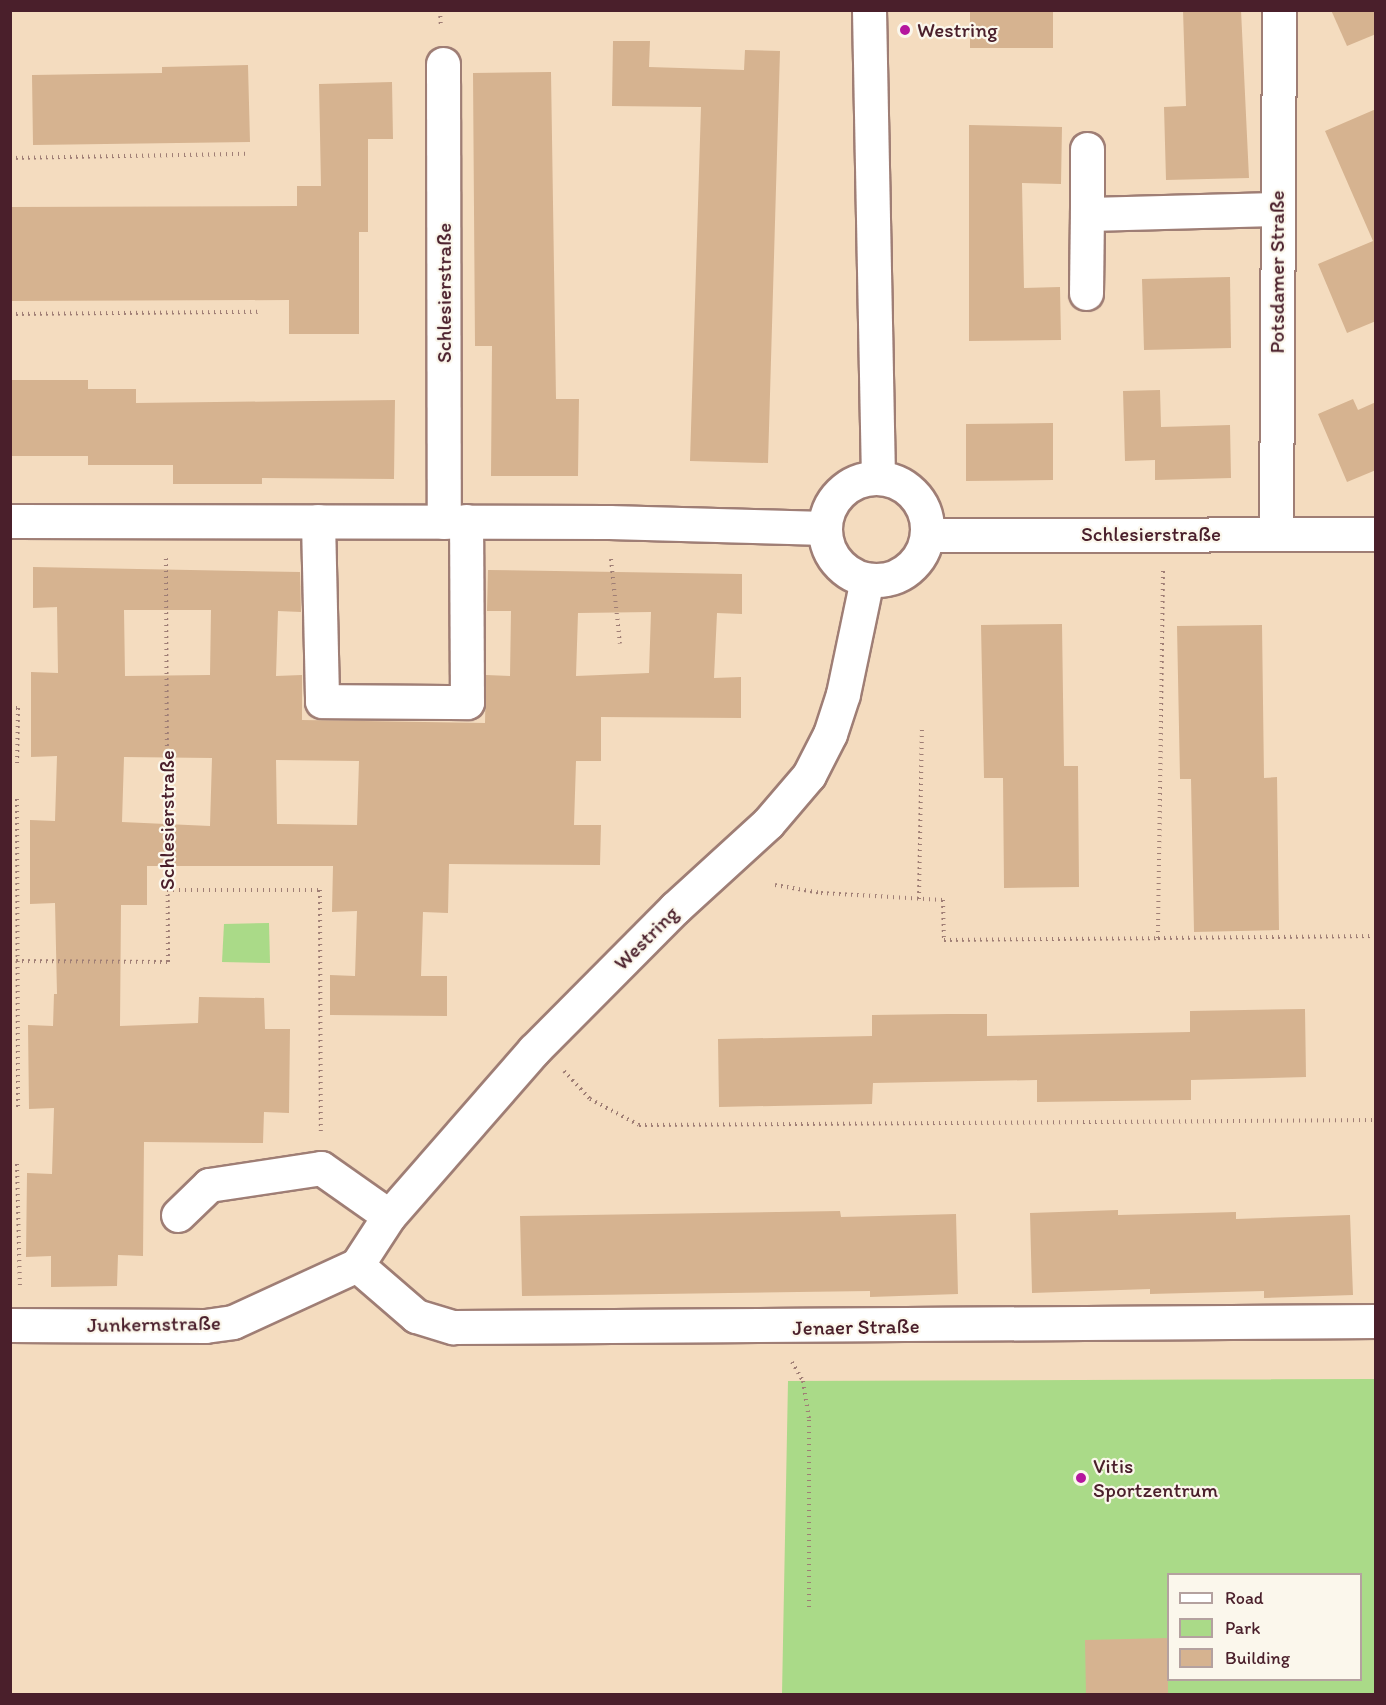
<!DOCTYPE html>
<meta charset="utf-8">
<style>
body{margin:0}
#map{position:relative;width:1386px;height:1705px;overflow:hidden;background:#f4dcbf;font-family:Itim,sans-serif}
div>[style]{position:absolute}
.green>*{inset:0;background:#aada88}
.building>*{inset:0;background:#d6b390}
.path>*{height:4px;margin-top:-2px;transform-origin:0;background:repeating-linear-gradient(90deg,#9f7e75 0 1.5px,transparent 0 6px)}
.roads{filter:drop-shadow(2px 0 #9f7e75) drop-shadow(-2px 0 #9f7e75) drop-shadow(0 2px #9f7e75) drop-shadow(0 -2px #9f7e75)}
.minor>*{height:33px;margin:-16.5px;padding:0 16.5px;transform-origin:16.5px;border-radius:16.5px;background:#fff}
.minor>.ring{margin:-16.5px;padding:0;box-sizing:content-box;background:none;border:33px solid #fff;border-radius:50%}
.dots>*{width:16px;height:16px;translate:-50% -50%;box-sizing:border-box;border:3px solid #fbf7ec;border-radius:50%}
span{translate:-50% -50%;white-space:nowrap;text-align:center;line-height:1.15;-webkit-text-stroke:4.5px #fbf7ec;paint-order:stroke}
.poi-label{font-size:21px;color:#4a1f2b}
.left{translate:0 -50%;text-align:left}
.street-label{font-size:21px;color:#4a1f2b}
.frame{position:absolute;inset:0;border:12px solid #4a1f2b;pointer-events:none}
.legend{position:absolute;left:1167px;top:1573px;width:195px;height:108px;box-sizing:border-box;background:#fbf7ec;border:2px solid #b4a19f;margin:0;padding:8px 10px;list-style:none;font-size:18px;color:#4a1f2b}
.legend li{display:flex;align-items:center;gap:12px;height:30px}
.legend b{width:30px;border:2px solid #b4a19f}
</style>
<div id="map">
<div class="green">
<div style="clip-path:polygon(269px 923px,270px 963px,222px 962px,224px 924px)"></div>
<div style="clip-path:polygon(evenodd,1375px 1379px,1375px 1694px,782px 1694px,788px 1381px,1375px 1379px,1168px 1574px,1360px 1574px,1360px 1680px,1168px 1680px,1168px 1574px)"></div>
</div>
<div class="building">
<div style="clip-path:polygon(970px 10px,1053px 10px,1053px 48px,970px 48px)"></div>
<div style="clip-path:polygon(1183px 10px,1241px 10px,1249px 178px,1166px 180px,1164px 107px,1186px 106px)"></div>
<div style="clip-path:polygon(1331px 10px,1376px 10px,1376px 34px,1347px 46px)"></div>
<div style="clip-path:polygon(613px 41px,650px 41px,649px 67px,744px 70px,745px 50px,780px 51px,768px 463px,690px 461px,701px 107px,612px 106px)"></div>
<div style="clip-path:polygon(248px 65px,250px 142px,33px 145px,32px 75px,162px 73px,162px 67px)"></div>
<div style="clip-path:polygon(551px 72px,556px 399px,579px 399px,578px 476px,491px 476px,492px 346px,475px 346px,473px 73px)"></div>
<div style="clip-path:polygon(392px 82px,393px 139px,368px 139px,368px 232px,359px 232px,359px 334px,289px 334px,289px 300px,10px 301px,10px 207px,297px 206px,297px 186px,321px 186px,319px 84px)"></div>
<div style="clip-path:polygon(1376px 109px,1376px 321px,1347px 333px,1318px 264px,1373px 241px,1325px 131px)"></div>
<div style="clip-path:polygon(969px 125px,1062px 127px,1061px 184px,1022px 183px,1024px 288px,1060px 287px,1061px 340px,969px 341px)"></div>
<div style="clip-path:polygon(1230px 277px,1231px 348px,1144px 350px,1142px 279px)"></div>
<div style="clip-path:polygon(10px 380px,88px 380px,88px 389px,136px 389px,136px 403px,395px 400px,394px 479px,262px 478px,262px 484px,173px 484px,173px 465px,88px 465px,88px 456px,10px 456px)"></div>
<div style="clip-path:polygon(1160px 390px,1161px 427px,1230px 425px,1231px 478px,1155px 480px,1155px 460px,1125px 461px,1123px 391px)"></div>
<div style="clip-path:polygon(1353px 399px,1358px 410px,1376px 402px,1376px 470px,1347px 482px,1318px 414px)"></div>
<div style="clip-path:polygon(1053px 423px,1053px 480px,966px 481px,966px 424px)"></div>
<div style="clip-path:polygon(evenodd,33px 567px,300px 572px,301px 612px,278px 611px,276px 676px,302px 675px,302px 720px,485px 723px,486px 675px,510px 676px,511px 611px,487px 611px,488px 570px,742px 574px,742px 614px,717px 613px,714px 678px,741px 677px,741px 718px,601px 717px,601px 761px,576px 761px,574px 825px,601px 825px,600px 865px,449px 864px,448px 913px,423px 912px,421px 976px,447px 976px,447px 1016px,330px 1015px,330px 975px,355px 976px,357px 911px,332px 912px,333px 866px,147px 866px,147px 905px,121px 905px,120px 1026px,198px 1023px,199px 997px,264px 998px,265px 1029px,290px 1029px,289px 1113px,264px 1112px,263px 1143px,144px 1142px,143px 1256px,118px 1255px,117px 1286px,51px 1287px,51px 1256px,26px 1257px,27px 1173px,52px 1174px,54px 1108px,29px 1109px,28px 1025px,53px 1026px,54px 994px,57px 994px,55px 903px,30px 904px,30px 820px,55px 821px,57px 756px,31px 757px,31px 672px,58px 673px,57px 607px,33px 608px,33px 567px,124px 610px,211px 610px,210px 675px,125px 676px,124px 610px,33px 567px,651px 612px,649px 673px,576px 676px,578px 613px,651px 612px,33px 567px,124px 757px,212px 758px,210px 826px,122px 822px,124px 757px,33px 567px,276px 760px,359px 761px,357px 825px,277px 824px,276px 760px)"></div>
<div style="clip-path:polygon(1062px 624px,1064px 766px,1078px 766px,1079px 887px,1004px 888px,1003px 778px,984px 778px,981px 625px)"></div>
<div style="clip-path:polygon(1262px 625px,1264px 778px,1277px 777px,1279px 930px,1194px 932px,1191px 779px,1180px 779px,1177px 626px)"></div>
<div style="clip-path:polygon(1305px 1009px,1306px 1077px,1191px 1080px,1191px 1100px,1037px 1102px,1037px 1080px,873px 1083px,872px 1104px,719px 1107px,718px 1039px,872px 1036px,872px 1015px,948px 1014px,987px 1014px,987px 1036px,1190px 1032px,1190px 1011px)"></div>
<div style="clip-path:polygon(1118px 1210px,1118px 1215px,1236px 1212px,1236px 1219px,1350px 1215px,1353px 1295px,1264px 1298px,1264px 1291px,1150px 1294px,1150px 1289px,1032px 1293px,1030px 1213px)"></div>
<div style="clip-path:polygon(840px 1211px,841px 1217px,956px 1214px,958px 1294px,870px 1297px,870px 1291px,522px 1296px,520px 1216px)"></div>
<div style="clip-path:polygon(1168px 1638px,1168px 1695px,1086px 1695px,1085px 1640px)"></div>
</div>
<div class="path">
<div style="left:440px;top:10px;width:18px;rotate:87deg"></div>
<div style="left:10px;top:158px;width:237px;rotate:-1deg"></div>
<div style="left:10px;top:314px;width:251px;rotate:-0.5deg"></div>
<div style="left:611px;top:559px;width:85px;rotate:84deg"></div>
<div style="left:1163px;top:571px;width:367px;rotate:90.8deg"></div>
<div style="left:1158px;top:938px;width:218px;rotate:-0.5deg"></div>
<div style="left:10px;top:708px;width:8px"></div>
<div style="left:18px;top:708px;width:55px;rotate:91deg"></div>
<div style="left:17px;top:799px;width:310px;rotate:89.8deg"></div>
<div style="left:775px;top:885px;width:47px;rotate:9.9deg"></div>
<div style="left:821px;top:893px;width:122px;rotate:3.3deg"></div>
<div style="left:943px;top:900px;width:40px;rotate:88.6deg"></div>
<div style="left:944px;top:940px;width:214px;rotate:-0.5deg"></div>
<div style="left:167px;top:890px;width:153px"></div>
<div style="left:320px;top:890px;width:241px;rotate:89.8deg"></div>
<div style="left:919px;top:899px;width:171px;rotate:-89deg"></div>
<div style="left:10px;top:961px;width:158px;rotate:0.4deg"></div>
<div style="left:168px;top:962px;width:404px;rotate:-90.3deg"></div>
<div style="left:564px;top:1071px;width:38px;rotate:47deg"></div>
<div style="left:590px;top:1099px;width:55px;rotate:28deg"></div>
<div style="left:639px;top:1125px;width:737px;rotate:-0.39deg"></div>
<div style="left:17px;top:1164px;width:125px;rotate:88.6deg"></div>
<div style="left:792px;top:1362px;width:22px;rotate:60deg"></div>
<div style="left:803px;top:1381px;width:39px;rotate:81deg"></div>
<div style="left:809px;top:1420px;width:188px;rotate:90deg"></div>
</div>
<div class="roads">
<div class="minor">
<div style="left:869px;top:10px;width:468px;rotate:88.9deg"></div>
<div style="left:443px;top:64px;width:458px;rotate:89.9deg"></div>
<div style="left:1087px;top:149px;width:65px;rotate:90deg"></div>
<div style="left:1087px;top:214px;width:190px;rotate:-1.5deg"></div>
<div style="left:1086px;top:293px;width:79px;rotate:-89.3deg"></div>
<div class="ring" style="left:825px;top:478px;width:69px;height:69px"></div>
<div style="left:10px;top:521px;width:599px;rotate:0.1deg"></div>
<div style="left:609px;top:522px;width:216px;rotate:1.6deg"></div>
<div style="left:318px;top:521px;width:180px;rotate:88.7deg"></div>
<div style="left:322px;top:701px;width:145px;rotate:0.4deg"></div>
<div style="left:467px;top:702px;width:181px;rotate:-90.3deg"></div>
<div style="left:1276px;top:533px;width:523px;rotate:-89.67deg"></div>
<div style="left:927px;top:535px;width:449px;rotate:-0.1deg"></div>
<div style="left:178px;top:1215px;width:43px;rotate:-44.1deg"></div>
<div style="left:209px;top:1185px;width:113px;rotate:-8.6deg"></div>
<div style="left:321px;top:1168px;width:83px;rotate:35.2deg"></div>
<div style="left:357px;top:1265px;width:78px;rotate:40.8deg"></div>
<div style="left:416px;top:1316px;width:39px;rotate:17deg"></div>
<div style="left:453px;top:1327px;width:923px;rotate:-0.37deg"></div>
<div style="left:10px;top:1325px;width:195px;rotate:0.3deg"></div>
<div style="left:205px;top:1326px;width:28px;rotate:-8deg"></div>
<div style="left:233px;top:1322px;width:136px;rotate:-24.7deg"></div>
<div style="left:357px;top:1265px;width:59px;rotate:-56.9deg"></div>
<div style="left:389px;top:1216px;width:220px;rotate:-48.9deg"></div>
<div style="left:534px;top:1050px;width:200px;rotate:-45.2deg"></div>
<div style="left:675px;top:908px;width:126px;rotate:-42.4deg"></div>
<div style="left:768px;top:823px;width:63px;rotate:-49.5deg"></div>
<div style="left:809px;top:775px;width:46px;rotate:-62.9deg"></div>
<div style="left:830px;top:734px;width:42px;rotate:-72deg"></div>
<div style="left:843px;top:694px;width:117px;rotate:-78.2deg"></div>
</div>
</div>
<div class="dots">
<div style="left:905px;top:30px;background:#b5179e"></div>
<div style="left:1081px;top:1478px;background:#b5179e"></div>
</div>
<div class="poi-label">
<span class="left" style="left:917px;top:30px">Westring</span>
<span class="left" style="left:1093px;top:1478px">Vitis<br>Sportzentrum</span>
</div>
<div class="street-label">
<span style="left:1277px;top:272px;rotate:-90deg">Potsdamer Straße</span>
<span style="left:444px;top:293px;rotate:-90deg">Schlesierstraße</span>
<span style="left:1151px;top:534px">Schlesierstraße</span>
<span style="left:167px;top:820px;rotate:-90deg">Schlesierstraße</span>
<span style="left:646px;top:938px;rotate:-45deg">Westring</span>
<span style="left:154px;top:1324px;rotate:-1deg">Junkernstraße</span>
<span style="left:856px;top:1327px;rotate:-1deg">Jenaer Straße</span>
</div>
<div class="frame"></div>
<ul class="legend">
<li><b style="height:8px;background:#fff"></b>Road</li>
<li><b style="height:16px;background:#aada88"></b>Park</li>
<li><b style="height:16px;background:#d6b390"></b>Building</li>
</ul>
</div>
